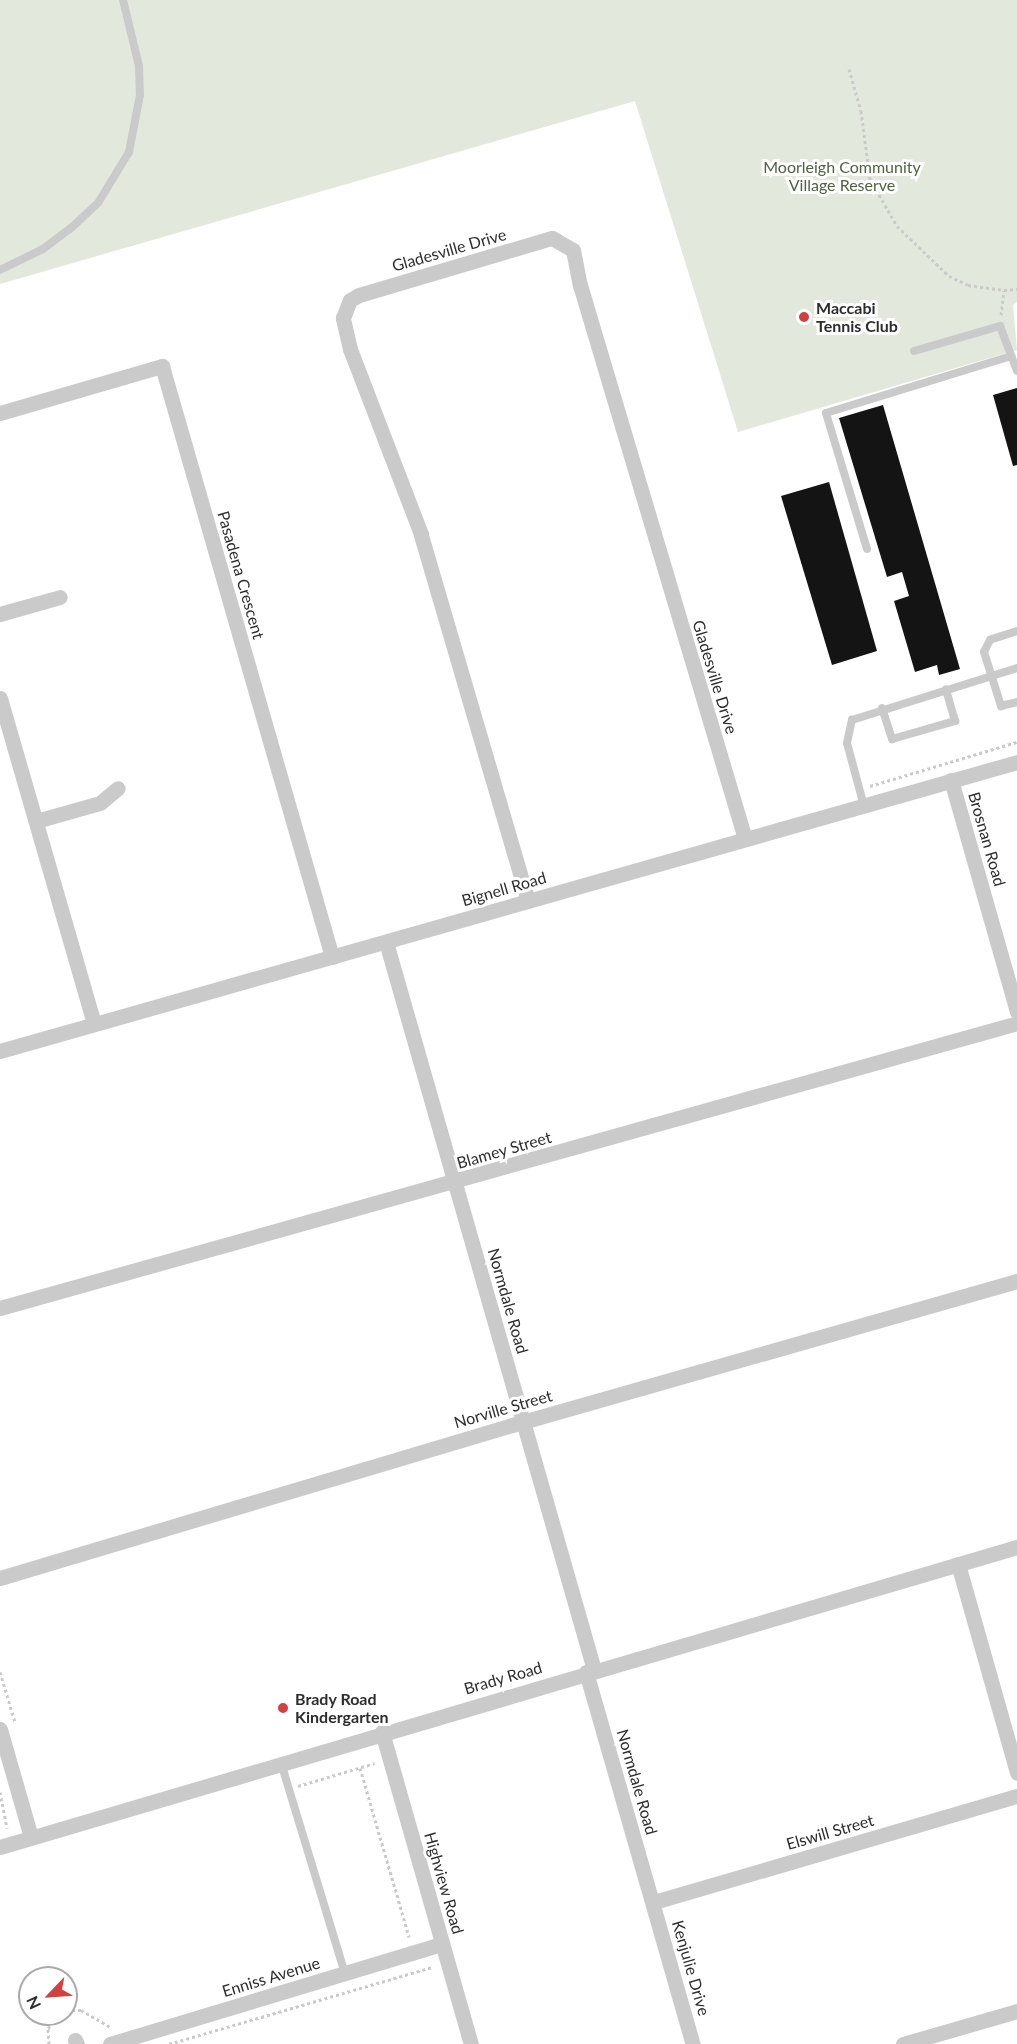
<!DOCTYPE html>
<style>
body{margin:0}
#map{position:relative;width:1017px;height:2044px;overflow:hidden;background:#fff;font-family:Lato,sans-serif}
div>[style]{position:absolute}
.green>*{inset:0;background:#e2e9dc}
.building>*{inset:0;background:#141414}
.path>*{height:3px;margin-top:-1.5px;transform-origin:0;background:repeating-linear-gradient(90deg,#cacaca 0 3px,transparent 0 6px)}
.service>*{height:8px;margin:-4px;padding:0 4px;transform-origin:4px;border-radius:4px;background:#cacaca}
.minor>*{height:15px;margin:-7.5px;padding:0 7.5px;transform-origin:7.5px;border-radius:7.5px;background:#cacaca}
.dots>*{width:16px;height:16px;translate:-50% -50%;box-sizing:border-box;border:3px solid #fff;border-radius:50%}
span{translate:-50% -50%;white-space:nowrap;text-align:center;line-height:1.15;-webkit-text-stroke:6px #fff;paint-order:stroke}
.park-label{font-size:16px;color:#4d633f}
.street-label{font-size:16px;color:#2d2d2d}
.poi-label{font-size:16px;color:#2d2d2d;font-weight:700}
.left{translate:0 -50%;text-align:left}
.north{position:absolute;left:18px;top:1966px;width:60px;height:60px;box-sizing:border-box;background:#fff;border:2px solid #ababab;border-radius:50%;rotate:245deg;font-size:16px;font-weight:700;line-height:24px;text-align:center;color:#2d2d2d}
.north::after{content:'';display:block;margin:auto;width:21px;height:27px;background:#d24141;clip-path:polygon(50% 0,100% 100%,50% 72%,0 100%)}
</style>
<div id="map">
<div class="green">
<div style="clip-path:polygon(0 0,1017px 0,1017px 302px,1013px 305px,1017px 350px,738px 432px,635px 101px,0 284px)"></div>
</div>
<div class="building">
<div style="clip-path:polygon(1017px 388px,1017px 465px,1013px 466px,993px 395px)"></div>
<div style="clip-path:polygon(883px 405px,960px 669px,939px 675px,937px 665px,915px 672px,894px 601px,909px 596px,902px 572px,887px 577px,839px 418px)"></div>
<div style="clip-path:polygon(829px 482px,877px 651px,832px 665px,781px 496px)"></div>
</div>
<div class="path">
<div style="left:849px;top:69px;width:44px;rotate:74.1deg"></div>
<div style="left:861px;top:111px;width:69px;rotate:82.5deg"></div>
<div style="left:870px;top:179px;width:54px;rotate:60.1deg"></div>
<div style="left:897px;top:226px;width:72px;rotate:43.9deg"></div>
<div style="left:949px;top:276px;width:21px;rotate:25deg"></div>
<div style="left:968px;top:285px;width:36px;rotate:8deg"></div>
<div style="left:1001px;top:315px;width:25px;rotate:-83deg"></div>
<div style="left:1004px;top:290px;width:13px;rotate:-4deg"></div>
<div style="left:870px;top:786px;width:153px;rotate:-16.7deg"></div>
<div style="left:0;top:1672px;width:52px;rotate:73.3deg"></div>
<div style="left:360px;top:1768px;width:176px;rotate:73.8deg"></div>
<div style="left:298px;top:1786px;width:80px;rotate:-16.6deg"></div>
<div style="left:0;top:1792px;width:37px;rotate:79deg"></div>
<div style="left:66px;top:2010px;width:15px"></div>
<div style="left:81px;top:2010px;width:34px;rotate:30deg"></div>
<div style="left:49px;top:2044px;width:16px;rotate:-94deg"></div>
<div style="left:48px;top:2028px;width:18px;rotate:-49deg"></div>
<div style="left:169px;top:2044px;width:274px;rotate:-16.3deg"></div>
</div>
<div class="service">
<div style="left:0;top:270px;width:48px;rotate:-26deg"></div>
<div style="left:43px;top:249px;width:34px;rotate:-37deg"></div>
<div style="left:70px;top:229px;width:38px;rotate:-43deg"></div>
<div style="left:98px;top:203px;width:60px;rotate:-58.7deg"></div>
<div style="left:129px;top:152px;width:58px;rotate:-79.1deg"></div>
<div style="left:140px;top:95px;width:29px;rotate:-92deg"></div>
<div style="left:139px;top:66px;width:68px;rotate:-103.6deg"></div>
<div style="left:914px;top:351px;width:90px;rotate:-16.2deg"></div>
<div style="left:1000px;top:326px;width:48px;rotate:69.3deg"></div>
<div style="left:867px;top:549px;width:142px;rotate:-106.8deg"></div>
<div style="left:826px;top:413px;width:194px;rotate:-17.1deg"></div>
<div style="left:1017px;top:631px;width:28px;rotate:162deg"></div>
<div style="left:990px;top:640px;width:13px;rotate:117deg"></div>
<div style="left:984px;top:652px;width:57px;rotate:72.5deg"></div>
<div style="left:1001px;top:706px;width:16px;rotate:-14deg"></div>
<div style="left:882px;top:708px;width:33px;rotate:72deg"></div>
<div style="left:892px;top:739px;width:66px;rotate:-15.9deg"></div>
<div style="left:955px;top:721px;width:33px;rotate:-106deg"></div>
<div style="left:864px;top:806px;width:65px;rotate:-105.1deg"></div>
<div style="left:847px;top:743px;width:24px;rotate:-78deg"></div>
<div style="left:852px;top:720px;width:173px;rotate:-17.5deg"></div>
<div style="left:281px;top:1763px;width:220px;rotate:73.1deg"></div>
</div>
<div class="minor">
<div style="left:0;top:413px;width:169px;rotate:-16.2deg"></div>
<div style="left:162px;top:366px;width:615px;rotate:73.95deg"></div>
<div style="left:0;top:614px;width:62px;rotate:-15.8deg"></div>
<div style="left:0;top:698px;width:339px;rotate:73.9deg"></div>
<div style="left:951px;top:780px;width:241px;rotate:74.1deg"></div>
<div style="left:36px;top:821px;width:66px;rotate:-15.7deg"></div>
<div style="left:100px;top:803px;width:23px;rotate:-40deg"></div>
<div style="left:528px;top:901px;width:382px;rotate:-106.3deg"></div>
<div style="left:421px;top:534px;width:198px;rotate:-111deg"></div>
<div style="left:350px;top:349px;width:32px;rotate:-103deg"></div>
<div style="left:343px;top:318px;width:19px;rotate:-69deg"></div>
<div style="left:350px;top:300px;width:10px;rotate:-29deg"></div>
<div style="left:359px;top:295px;width:201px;rotate:-16.5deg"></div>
<div style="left:552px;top:238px;width:24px;rotate:30deg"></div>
<div style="left:573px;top:250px;width:36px;rotate:79deg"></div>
<div style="left:580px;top:285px;width:578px;rotate:73.41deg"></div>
<div style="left:386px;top:942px;width:757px;rotate:74.05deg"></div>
<div style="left:0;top:1051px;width:1057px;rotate:-15.86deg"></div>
<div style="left:0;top:1308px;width:1056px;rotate:-15.65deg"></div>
<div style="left:958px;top:1564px;width:217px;rotate:74.2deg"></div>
<div style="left:0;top:1578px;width:534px;rotate:-16.64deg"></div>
<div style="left:512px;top:1425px;width:525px;rotate:-15.92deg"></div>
<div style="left:586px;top:1672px;width:387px;rotate:74deg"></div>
<div style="left:0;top:1729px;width:112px;rotate:74deg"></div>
<div style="left:382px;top:1732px;width:324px;rotate:74.1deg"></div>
<div style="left:0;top:1847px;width:1060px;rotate:-16.44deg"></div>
<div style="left:654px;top:1902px;width:378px;rotate:-16.3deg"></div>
<div style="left:75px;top:2040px;width:4px;rotate:63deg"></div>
<div style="left:110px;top:2044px;width:347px;rotate:-16.8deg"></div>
<div style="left:903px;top:2044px;width:119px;rotate:-16.1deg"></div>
</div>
<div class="dots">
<div style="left:804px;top:317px;background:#d24141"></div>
<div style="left:283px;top:1708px;background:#d24141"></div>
</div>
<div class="park-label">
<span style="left:842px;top:176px">Moorleigh Community<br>Village Reserve</span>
</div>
<div class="street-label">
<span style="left:449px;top:250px;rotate:-16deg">Gladesville Drive</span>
<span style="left:241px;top:575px;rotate:74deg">Pasadena Crescent</span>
<span style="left:715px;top:677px;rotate:73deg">Gladesville Drive</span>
<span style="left:987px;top:839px;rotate:74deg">Brosnan Road</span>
<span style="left:504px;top:889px;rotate:-16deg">Bignell Road</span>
<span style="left:504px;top:1150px;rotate:-16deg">Blamey Street</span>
<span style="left:508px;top:1301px;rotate:74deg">Normdale Road</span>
<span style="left:503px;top:1409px;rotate:-16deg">Norville Street</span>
<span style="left:503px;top:1678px;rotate:-16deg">Brady Road</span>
<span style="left:637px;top:1782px;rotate:74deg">Normdale Road</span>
<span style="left:830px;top:1832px;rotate:-16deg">Elswill Street</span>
<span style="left:444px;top:1883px;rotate:74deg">Highview Road</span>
<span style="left:691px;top:1968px;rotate:74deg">Kenjulie Drive</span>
<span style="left:271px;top:1977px;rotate:-17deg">Enniss Avenue</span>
</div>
<div class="poi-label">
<span class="left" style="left:816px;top:317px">Maccabi<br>Tennis Club</span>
<span class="left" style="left:295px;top:1708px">Brady Road<br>Kindergarten</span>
</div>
<div class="north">N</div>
</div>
